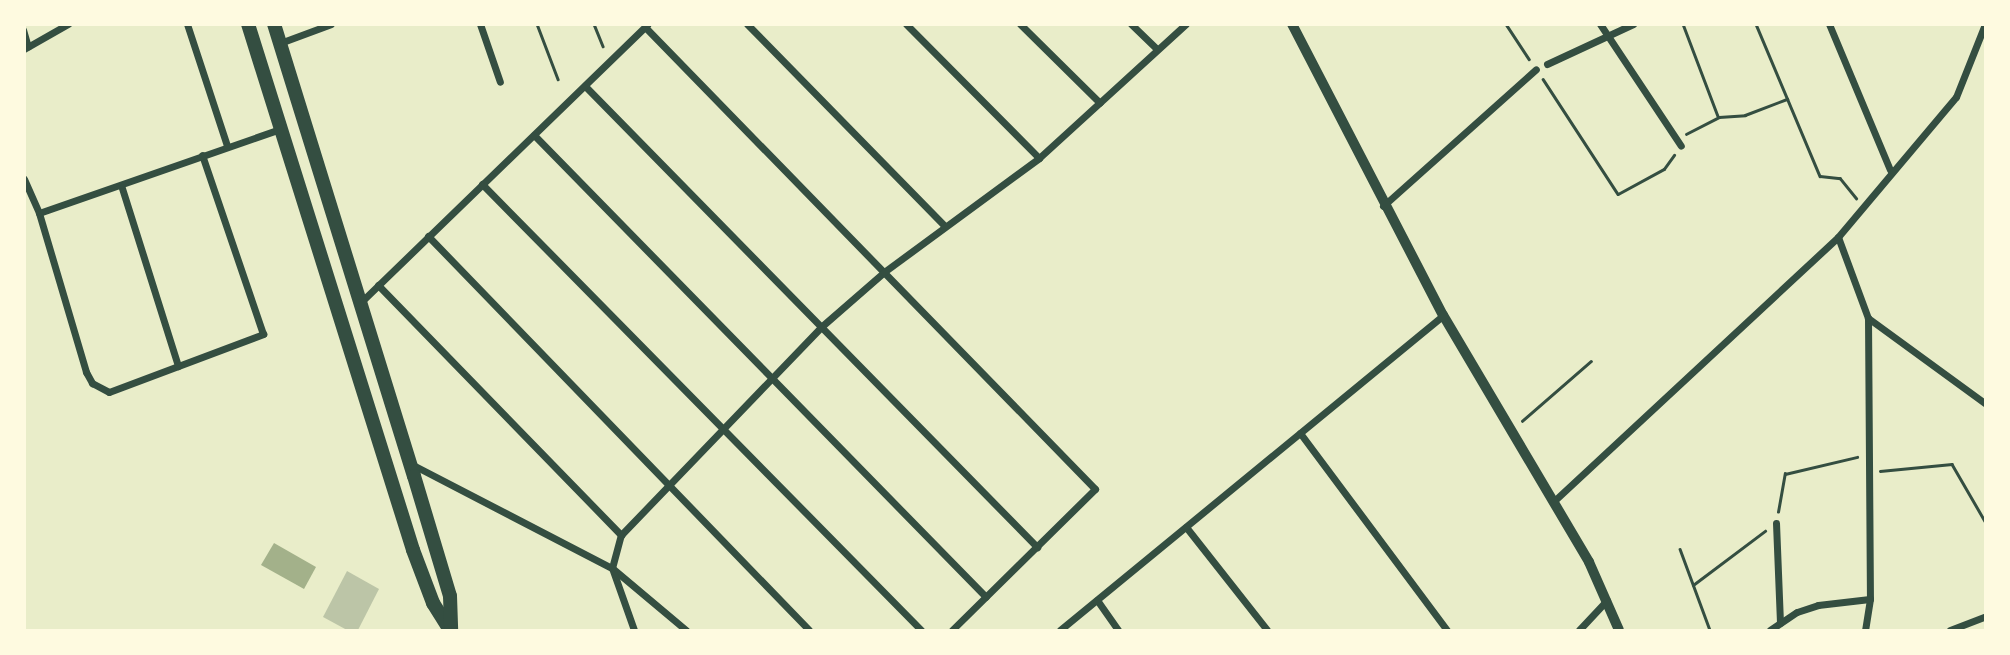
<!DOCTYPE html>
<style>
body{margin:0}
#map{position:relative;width:2010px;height:655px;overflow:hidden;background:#e9edc9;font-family:"Alegreya Sans",sans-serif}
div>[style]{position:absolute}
.water>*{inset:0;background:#a3b18a}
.building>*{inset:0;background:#bcc5a7}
.path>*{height:2.5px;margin:-1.25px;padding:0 1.25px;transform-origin:1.25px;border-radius:1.25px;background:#344e41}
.pedestrian>*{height:6px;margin:-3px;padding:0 3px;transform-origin:3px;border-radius:3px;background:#344e41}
.minor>*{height:7px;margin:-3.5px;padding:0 3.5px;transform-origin:3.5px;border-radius:3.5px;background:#344e41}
.tertiary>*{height:10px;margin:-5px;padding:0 5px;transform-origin:5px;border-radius:5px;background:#344e41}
.primary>*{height:14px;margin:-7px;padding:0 7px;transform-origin:7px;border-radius:7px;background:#344e41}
span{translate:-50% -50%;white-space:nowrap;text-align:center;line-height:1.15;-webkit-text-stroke:5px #fefae0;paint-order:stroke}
.frame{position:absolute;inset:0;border:26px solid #fefae0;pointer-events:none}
</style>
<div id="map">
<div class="water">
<div style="clip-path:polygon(274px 543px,316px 567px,304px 589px,261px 565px)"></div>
</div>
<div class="building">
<div style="clip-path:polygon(347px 571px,379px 589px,358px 630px,347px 630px,323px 617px)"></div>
</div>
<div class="path">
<div style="left:537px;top:24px;width:59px;rotate:69.1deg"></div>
<div style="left:594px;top:24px;width:24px;rotate:68deg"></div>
<div style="left:1506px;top:24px;width:42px;rotate:56.7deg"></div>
<div style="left:1683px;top:24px;width:98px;rotate:69.2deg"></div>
<div style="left:1756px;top:24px;width:165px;rotate:67.2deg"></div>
<div style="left:1820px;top:176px;width:20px;rotate:6deg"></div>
<div style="left:1840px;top:178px;width:26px;rotate:51deg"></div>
<div style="left:1543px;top:79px;width:137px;rotate:56.9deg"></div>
<div style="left:1618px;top:194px;width:52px;rotate:-28.5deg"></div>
<div style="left:1664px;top:169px;width:17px;rotate:-54deg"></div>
<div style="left:1686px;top:134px;width:37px;rotate:-27deg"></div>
<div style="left:1719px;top:117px;width:26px;rotate:-4deg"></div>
<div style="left:1745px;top:115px;width:45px;rotate:-20.9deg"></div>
<div style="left:1522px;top:421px;width:91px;rotate:-41deg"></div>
<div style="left:1880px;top:471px;width:72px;rotate:-5.6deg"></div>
<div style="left:1952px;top:464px;width:68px;rotate:60deg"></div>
<div style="left:1778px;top:512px;width:39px;rotate:-80deg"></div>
<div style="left:1785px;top:474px;width:74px;rotate:-13.3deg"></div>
<div style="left:1680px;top:549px;width:86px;rotate:69.7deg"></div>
<div style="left:1693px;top:585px;width:90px;rotate:-36.9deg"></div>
</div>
<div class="pedestrian">
<div style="left:24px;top:30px;width:18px;rotate:74deg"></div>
</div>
<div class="minor">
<div style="left:187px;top:24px;width:128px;rotate:71.8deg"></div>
<div style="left:480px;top:24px;width:61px;rotate:71deg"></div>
<div style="left:747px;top:24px;width:283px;rotate:45.6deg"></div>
<div style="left:906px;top:24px;width:189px;rotate:45.2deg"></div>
<div style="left:1020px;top:24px;width:112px;rotate:44.6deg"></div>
<div style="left:1131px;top:24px;width:36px;rotate:44deg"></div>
<div style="left:1600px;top:24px;width:146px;rotate:56.4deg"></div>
<div style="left:1829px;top:24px;width:158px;rotate:67.3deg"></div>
<div style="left:645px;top:27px;width:645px;rotate:45.75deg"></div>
<div style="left:1095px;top:489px;width:201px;rotate:135.4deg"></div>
<div style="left:280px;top:43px;width:54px;rotate:-20.4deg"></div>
<div style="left:24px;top:49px;width:51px;rotate:-29.6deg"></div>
<div style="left:1547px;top:64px;width:95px;rotate:-24.9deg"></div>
<div style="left:585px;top:86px;width:646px;rotate:45.56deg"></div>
<div style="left:534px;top:135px;width:646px;rotate:45.63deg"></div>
<div style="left:24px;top:179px;width:37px;rotate:66deg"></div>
<div style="left:39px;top:213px;width:166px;rotate:73.5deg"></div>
<div style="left:86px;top:372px;width:13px;rotate:61deg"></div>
<div style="left:92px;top:383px;width:19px;rotate:28deg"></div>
<div style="left:109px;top:392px;width:165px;rotate:-20.6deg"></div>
<div style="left:263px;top:334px;width:189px;rotate:-108.8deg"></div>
<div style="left:482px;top:184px;width:626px;rotate:45.45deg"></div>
<div style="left:121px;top:185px;width:190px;rotate:72.5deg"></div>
<div style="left:1383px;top:206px;width:205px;rotate:-41.8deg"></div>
<div style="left:39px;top:213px;width:255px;rotate:-19.2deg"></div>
<div style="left:428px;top:236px;width:548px;rotate:45.96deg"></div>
<div style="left:1838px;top:237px;width:86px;rotate:69.7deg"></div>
<div style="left:1868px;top:318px;width:281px;rotate:89.6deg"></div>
<div style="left:1870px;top:599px;width:31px;rotate:99deg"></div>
<div style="left:378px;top:285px;width:349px;rotate:45.8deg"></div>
<div style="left:360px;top:303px;width:400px;rotate:-44.1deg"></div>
<div style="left:1868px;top:318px;width:146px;rotate:36.1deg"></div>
<div style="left:1300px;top:433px;width:246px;rotate:53.3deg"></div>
<div style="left:413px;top:465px;width:224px;rotate:27.4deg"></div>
<div style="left:612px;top:568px;width:97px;rotate:40deg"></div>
<div style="left:1554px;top:501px;width:388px;rotate:-42.9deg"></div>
<div style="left:1838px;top:237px;width:183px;rotate:-49.9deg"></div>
<div style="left:1956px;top:97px;width:79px;rotate:-68.3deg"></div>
<div style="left:1776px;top:523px;width:100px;rotate:87.7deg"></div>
<div style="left:1186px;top:527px;width:131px;rotate:51.8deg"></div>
<div style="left:1097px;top:600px;width:37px;rotate:55deg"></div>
<div style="left:634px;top:630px;width:66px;rotate:-109.5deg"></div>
<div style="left:612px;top:568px;width:34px;rotate:-75deg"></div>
<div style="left:621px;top:535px;width:289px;rotate:-46.1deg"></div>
<div style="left:821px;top:327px;width:84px;rotate:-41.1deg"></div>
<div style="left:884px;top:272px;width:192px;rotate:-36.3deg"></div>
<div style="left:1039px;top:158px;width:199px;rotate:-42.4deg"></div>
<div style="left:1060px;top:630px;width:496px;rotate:-39.4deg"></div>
<div style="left:1579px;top:630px;width:41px;rotate:-47deg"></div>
<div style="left:1770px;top:630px;width:32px;rotate:-34deg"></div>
<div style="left:1797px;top:612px;width:22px;rotate:-18deg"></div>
<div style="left:1818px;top:605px;width:52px;rotate:-6.6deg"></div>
<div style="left:1950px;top:630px;width:39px;rotate:-21deg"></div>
</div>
<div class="tertiary">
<div style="left:1292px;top:24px;width:328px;rotate:62.6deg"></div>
<div style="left:1443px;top:315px;width:287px;rotate:59.4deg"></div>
<div style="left:1589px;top:562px;width:74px;rotate:66.2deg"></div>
</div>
<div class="primary">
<div style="left:248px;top:24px;width:551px;rotate:72.58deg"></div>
<div style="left:413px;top:550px;width:57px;rotate:69.3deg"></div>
<div style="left:433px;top:603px;width:32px;rotate:58deg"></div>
<div style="left:274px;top:24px;width:473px;rotate:72.8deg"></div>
<div style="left:414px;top:476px;width:125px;rotate:73.3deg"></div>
<div style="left:450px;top:596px;width:33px;rotate:88deg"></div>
</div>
<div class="frame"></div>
</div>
